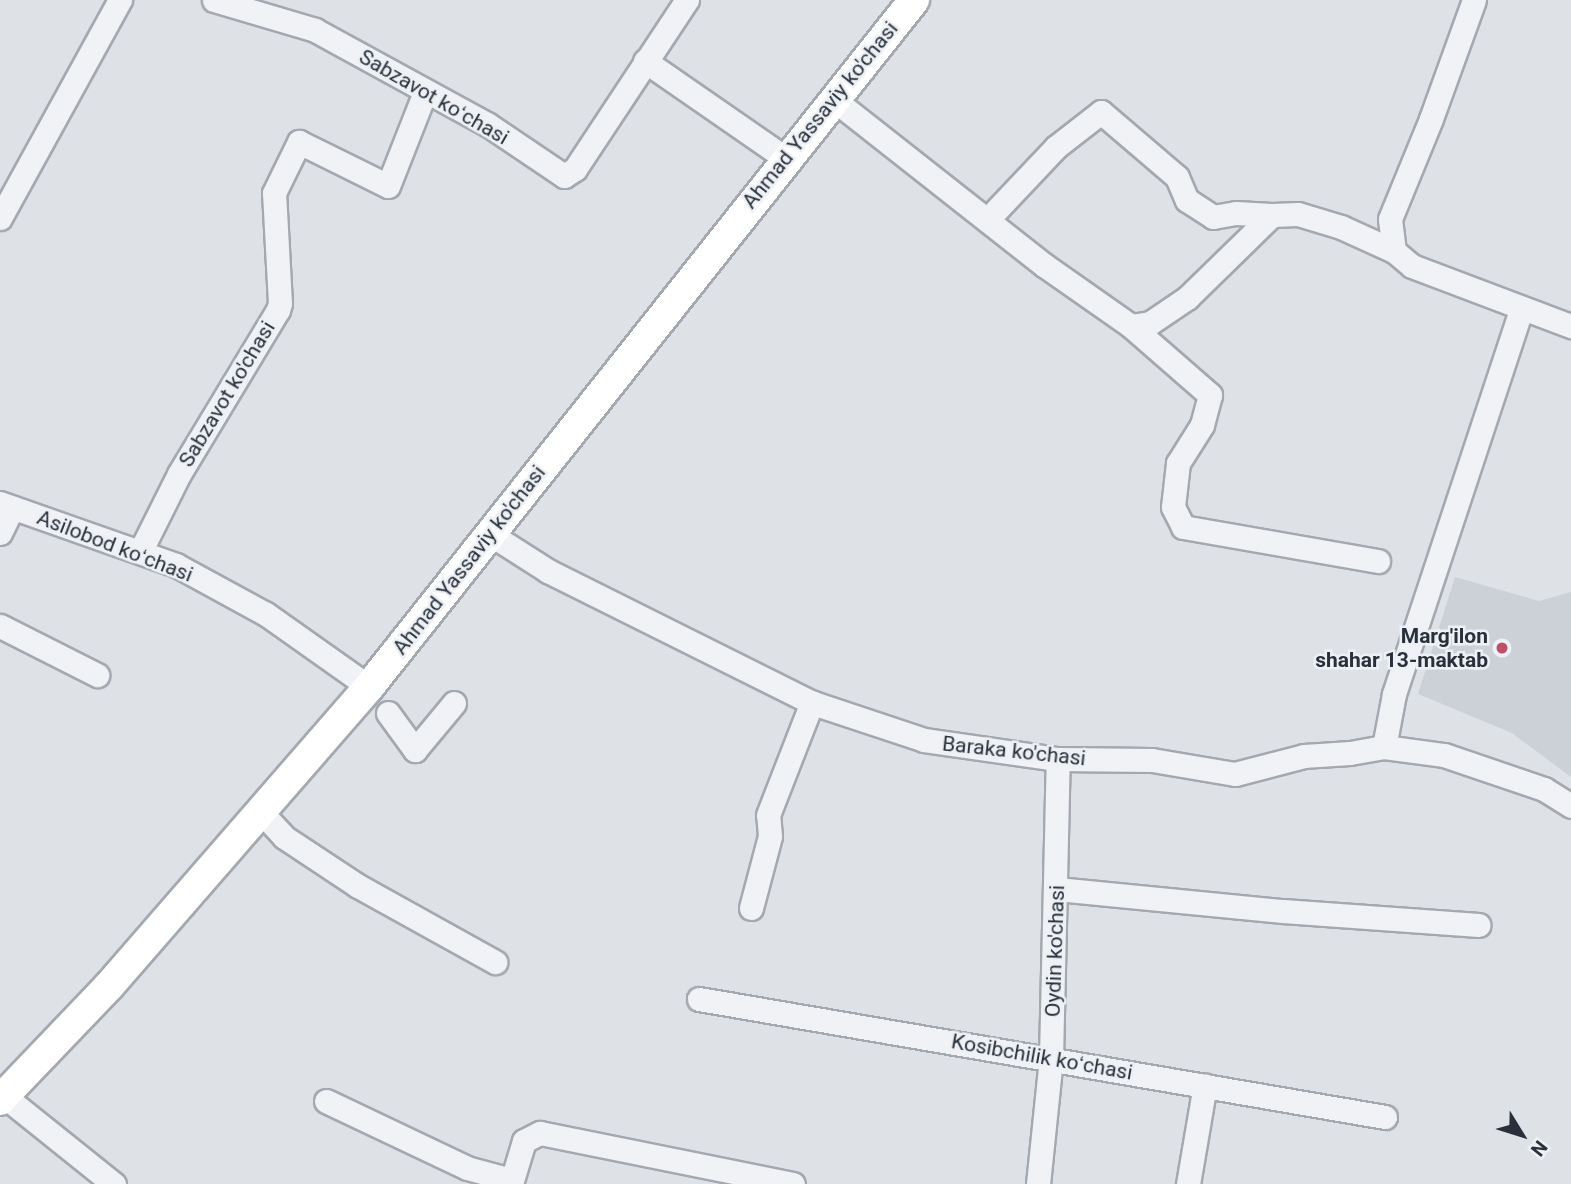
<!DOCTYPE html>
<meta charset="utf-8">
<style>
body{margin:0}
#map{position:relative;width:1571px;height:1184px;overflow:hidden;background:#dee1e6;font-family:Roboto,sans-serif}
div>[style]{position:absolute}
.built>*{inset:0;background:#ccd1d7}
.roads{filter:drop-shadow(2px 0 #a4a8af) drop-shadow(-2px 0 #a4a8af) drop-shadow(0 2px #a4a8af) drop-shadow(0 -2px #a4a8af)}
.minor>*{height:23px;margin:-11.5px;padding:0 11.5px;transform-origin:11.5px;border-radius:11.5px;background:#f0f2f5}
.major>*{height:30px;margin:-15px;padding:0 15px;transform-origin:15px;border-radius:15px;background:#fff}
.dots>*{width:19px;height:19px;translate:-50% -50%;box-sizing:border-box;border:4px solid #edf0f4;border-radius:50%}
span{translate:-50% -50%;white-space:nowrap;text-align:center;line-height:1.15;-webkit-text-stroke:5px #edf0f4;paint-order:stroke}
.street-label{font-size:21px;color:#29303b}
.poi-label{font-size:21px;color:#29303b;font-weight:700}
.right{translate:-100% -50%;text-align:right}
.north{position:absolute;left:1487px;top:1100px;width:70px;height:70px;-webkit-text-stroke:5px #edf0f4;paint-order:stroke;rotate:128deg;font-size:19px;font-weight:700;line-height:28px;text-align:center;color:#29303b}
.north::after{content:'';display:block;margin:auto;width:24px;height:32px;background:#29303b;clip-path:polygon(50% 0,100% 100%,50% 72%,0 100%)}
</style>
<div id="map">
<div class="built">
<div style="clip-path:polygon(1455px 577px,1539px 601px,1571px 592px,1571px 777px,1512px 733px,1418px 694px)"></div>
</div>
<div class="roads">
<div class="minor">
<div style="left:214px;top:0;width:105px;rotate:16.5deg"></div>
<div style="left:315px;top:30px;width:196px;rotate:28.7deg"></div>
<div style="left:487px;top:124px;width:93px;rotate:34deg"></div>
<div style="left:564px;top:176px;width:13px;rotate:-32deg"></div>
<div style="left:575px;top:169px;width:203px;rotate:-56.5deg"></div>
<div style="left:1474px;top:0;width:127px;rotate:109.9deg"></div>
<div style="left:1431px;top:119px;width:108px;rotate:112.3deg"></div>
<div style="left:1390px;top:219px;width:32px;rotate:83deg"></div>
<div style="left:1394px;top:251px;width:23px;rotate:40deg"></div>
<div style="left:1412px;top:266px;width:170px;rotate:20.7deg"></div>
<div style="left:645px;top:61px;width:170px;rotate:34.7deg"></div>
<div style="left:833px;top:99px;width:268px;rotate:38.2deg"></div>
<div style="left:1044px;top:265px;width:106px;rotate:35deg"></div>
<div style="left:1131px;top:326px;width:19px;rotate:-9deg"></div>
<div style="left:1150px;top:323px;width:45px;rotate:-34deg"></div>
<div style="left:1187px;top:298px;width:119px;rotate:-44.3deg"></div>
<div style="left:1272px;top:215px;width:26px;rotate:-2deg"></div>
<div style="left:1298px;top:214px;width:45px;rotate:16.8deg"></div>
<div style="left:1341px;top:227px;width:58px;rotate:24.4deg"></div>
<div style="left:0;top:218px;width:249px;rotate:-61.2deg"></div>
<div style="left:987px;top:220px;width:100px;rotate:-46.6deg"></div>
<div style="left:1056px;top:147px;width:57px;rotate:-37.9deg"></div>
<div style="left:1101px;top:112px;width:100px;rotate:40.5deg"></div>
<div style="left:1177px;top:177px;width:25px;rotate:67deg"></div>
<div style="left:1187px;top:200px;width:31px;rotate:33deg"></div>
<div style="left:1213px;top:217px;width:23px;rotate:-10deg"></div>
<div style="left:1236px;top:213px;width:36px;rotate:3deg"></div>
<div style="left:1131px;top:326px;width:105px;rotate:41.1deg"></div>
<div style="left:1210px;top:395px;width:31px;rotate:105deg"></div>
<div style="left:1202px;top:425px;width:45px;rotate:122.3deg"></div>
<div style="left:1178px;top:463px;width:44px;rotate:96.5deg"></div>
<div style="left:1173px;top:507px;width:22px;rotate:63deg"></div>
<div style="left:1183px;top:527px;width:198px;rotate:9.9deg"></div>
<div style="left:0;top:503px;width:187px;rotate:19.4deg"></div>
<div style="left:176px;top:565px;width:102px;rotate:28.6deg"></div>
<div style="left:266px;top:614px;width:126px;rotate:35.3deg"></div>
<div style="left:0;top:533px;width:28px;rotate:-64deg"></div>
<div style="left:490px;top:534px;width:69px;rotate:32.5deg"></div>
<div style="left:548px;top:571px;width:296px;rotate:26.5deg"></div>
<div style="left:813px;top:703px;width:117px;rotate:18.4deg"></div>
<div style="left:924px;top:740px;width:135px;rotate:8.1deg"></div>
<div style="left:1058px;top:759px;width:94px;rotate:0.6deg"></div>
<div style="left:1152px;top:760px;width:84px;rotate:9.6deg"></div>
<div style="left:1235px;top:774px;width:71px;rotate:-14.6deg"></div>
<div style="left:1304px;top:756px;width:46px;rotate:-3.7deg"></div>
<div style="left:1350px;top:753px;width:35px;rotate:-10deg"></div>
<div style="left:1384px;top:747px;width:61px;rotate:7.6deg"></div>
<div style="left:1444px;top:755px;width:106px;rotate:18.8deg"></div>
<div style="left:1544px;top:789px;width:32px;rotate:32deg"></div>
<div style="left:140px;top:552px;width:87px;rotate:-63.4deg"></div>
<div style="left:179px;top:474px;width:192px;rotate:-58.9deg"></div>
<div style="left:278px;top:310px;width:7px;rotate:-74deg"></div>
<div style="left:280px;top:303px;width:110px;rotate:-93.1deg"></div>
<div style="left:274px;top:193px;width:57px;rotate:-63.9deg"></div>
<div style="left:299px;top:142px;width:99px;rotate:26.3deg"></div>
<div style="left:388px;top:186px;width:101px;rotate:-68.5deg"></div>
<div style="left:0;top:626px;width:109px;rotate:26.8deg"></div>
<div style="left:388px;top:713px;width:46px;rotate:53.9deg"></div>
<div style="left:415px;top:750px;width:61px;rotate:-50.3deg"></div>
<div style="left:1384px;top:747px;width:54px;rotate:-79.3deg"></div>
<div style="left:1394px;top:694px;width:405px;rotate:-71.7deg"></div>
<div style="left:261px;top:812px;width:34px;rotate:47deg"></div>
<div style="left:284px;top:837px;width:89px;rotate:33.5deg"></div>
<div style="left:358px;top:886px;width:157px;rotate:29deg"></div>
<div style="left:1057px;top:889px;width:227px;rotate:5.6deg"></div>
<div style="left:1283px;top:911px;width:196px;rotate:4.1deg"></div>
<div style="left:751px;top:908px;width:74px;rotate:-75.2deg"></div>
<div style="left:770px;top:836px;width:21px;rotate:-95deg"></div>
<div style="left:768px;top:815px;width:121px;rotate:-68.7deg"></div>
<div style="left:699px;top:999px;width:696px;rotate:9.76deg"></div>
<div style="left:4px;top:1096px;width:141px;rotate:38.7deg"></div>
<div style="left:326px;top:1101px;width:156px;rotate:25.4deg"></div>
<div style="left:467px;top:1168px;width:46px;rotate:15.3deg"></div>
<div style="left:511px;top:1184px;width:45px;rotate:-73.2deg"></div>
<div style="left:524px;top:1141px;width:18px;rotate:-27deg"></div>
<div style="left:540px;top:1133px;width:258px;rotate:11.4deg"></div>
<div style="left:1038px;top:1184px;width:127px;rotate:-84.1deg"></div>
<div style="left:1051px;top:1058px;width:299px;rotate:-88.7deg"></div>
<div style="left:1188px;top:1184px;width:100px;rotate:-80.3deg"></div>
</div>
<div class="major">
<div style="left:0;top:1100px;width:158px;rotate:-46.3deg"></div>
<div style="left:109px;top:986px;width:396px;rotate:-49deg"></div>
<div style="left:369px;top:687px;width:877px;rotate:-51.57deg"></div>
</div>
</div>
<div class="dots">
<div style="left:1502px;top:648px;background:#be5066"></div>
</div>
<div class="street-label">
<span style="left:434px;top:97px;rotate:30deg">Sabzavot koʻchasi</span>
<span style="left:820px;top:115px;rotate:-51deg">Ahmad Yassaviy ko'chasi</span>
<span style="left:227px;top:394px;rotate:-59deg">Sabzavot ko'chasi</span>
<span style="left:115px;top:546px;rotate:21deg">Asilobod koʻchasi</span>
<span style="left:469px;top:560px;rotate:-52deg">Ahmad Yassaviy ko'chasi</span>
<span style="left:1014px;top:751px;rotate:6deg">Baraka ko'chasi</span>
<span style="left:1055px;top:951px;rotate:-88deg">Oydin ko'chasi</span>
<span style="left:1042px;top:1057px;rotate:10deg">Kosibchilik koʻchasi</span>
</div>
<div class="poi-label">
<span class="right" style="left:1488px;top:648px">Marg'ilon<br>shahar 13-maktab</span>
</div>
<div class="north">N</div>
</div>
